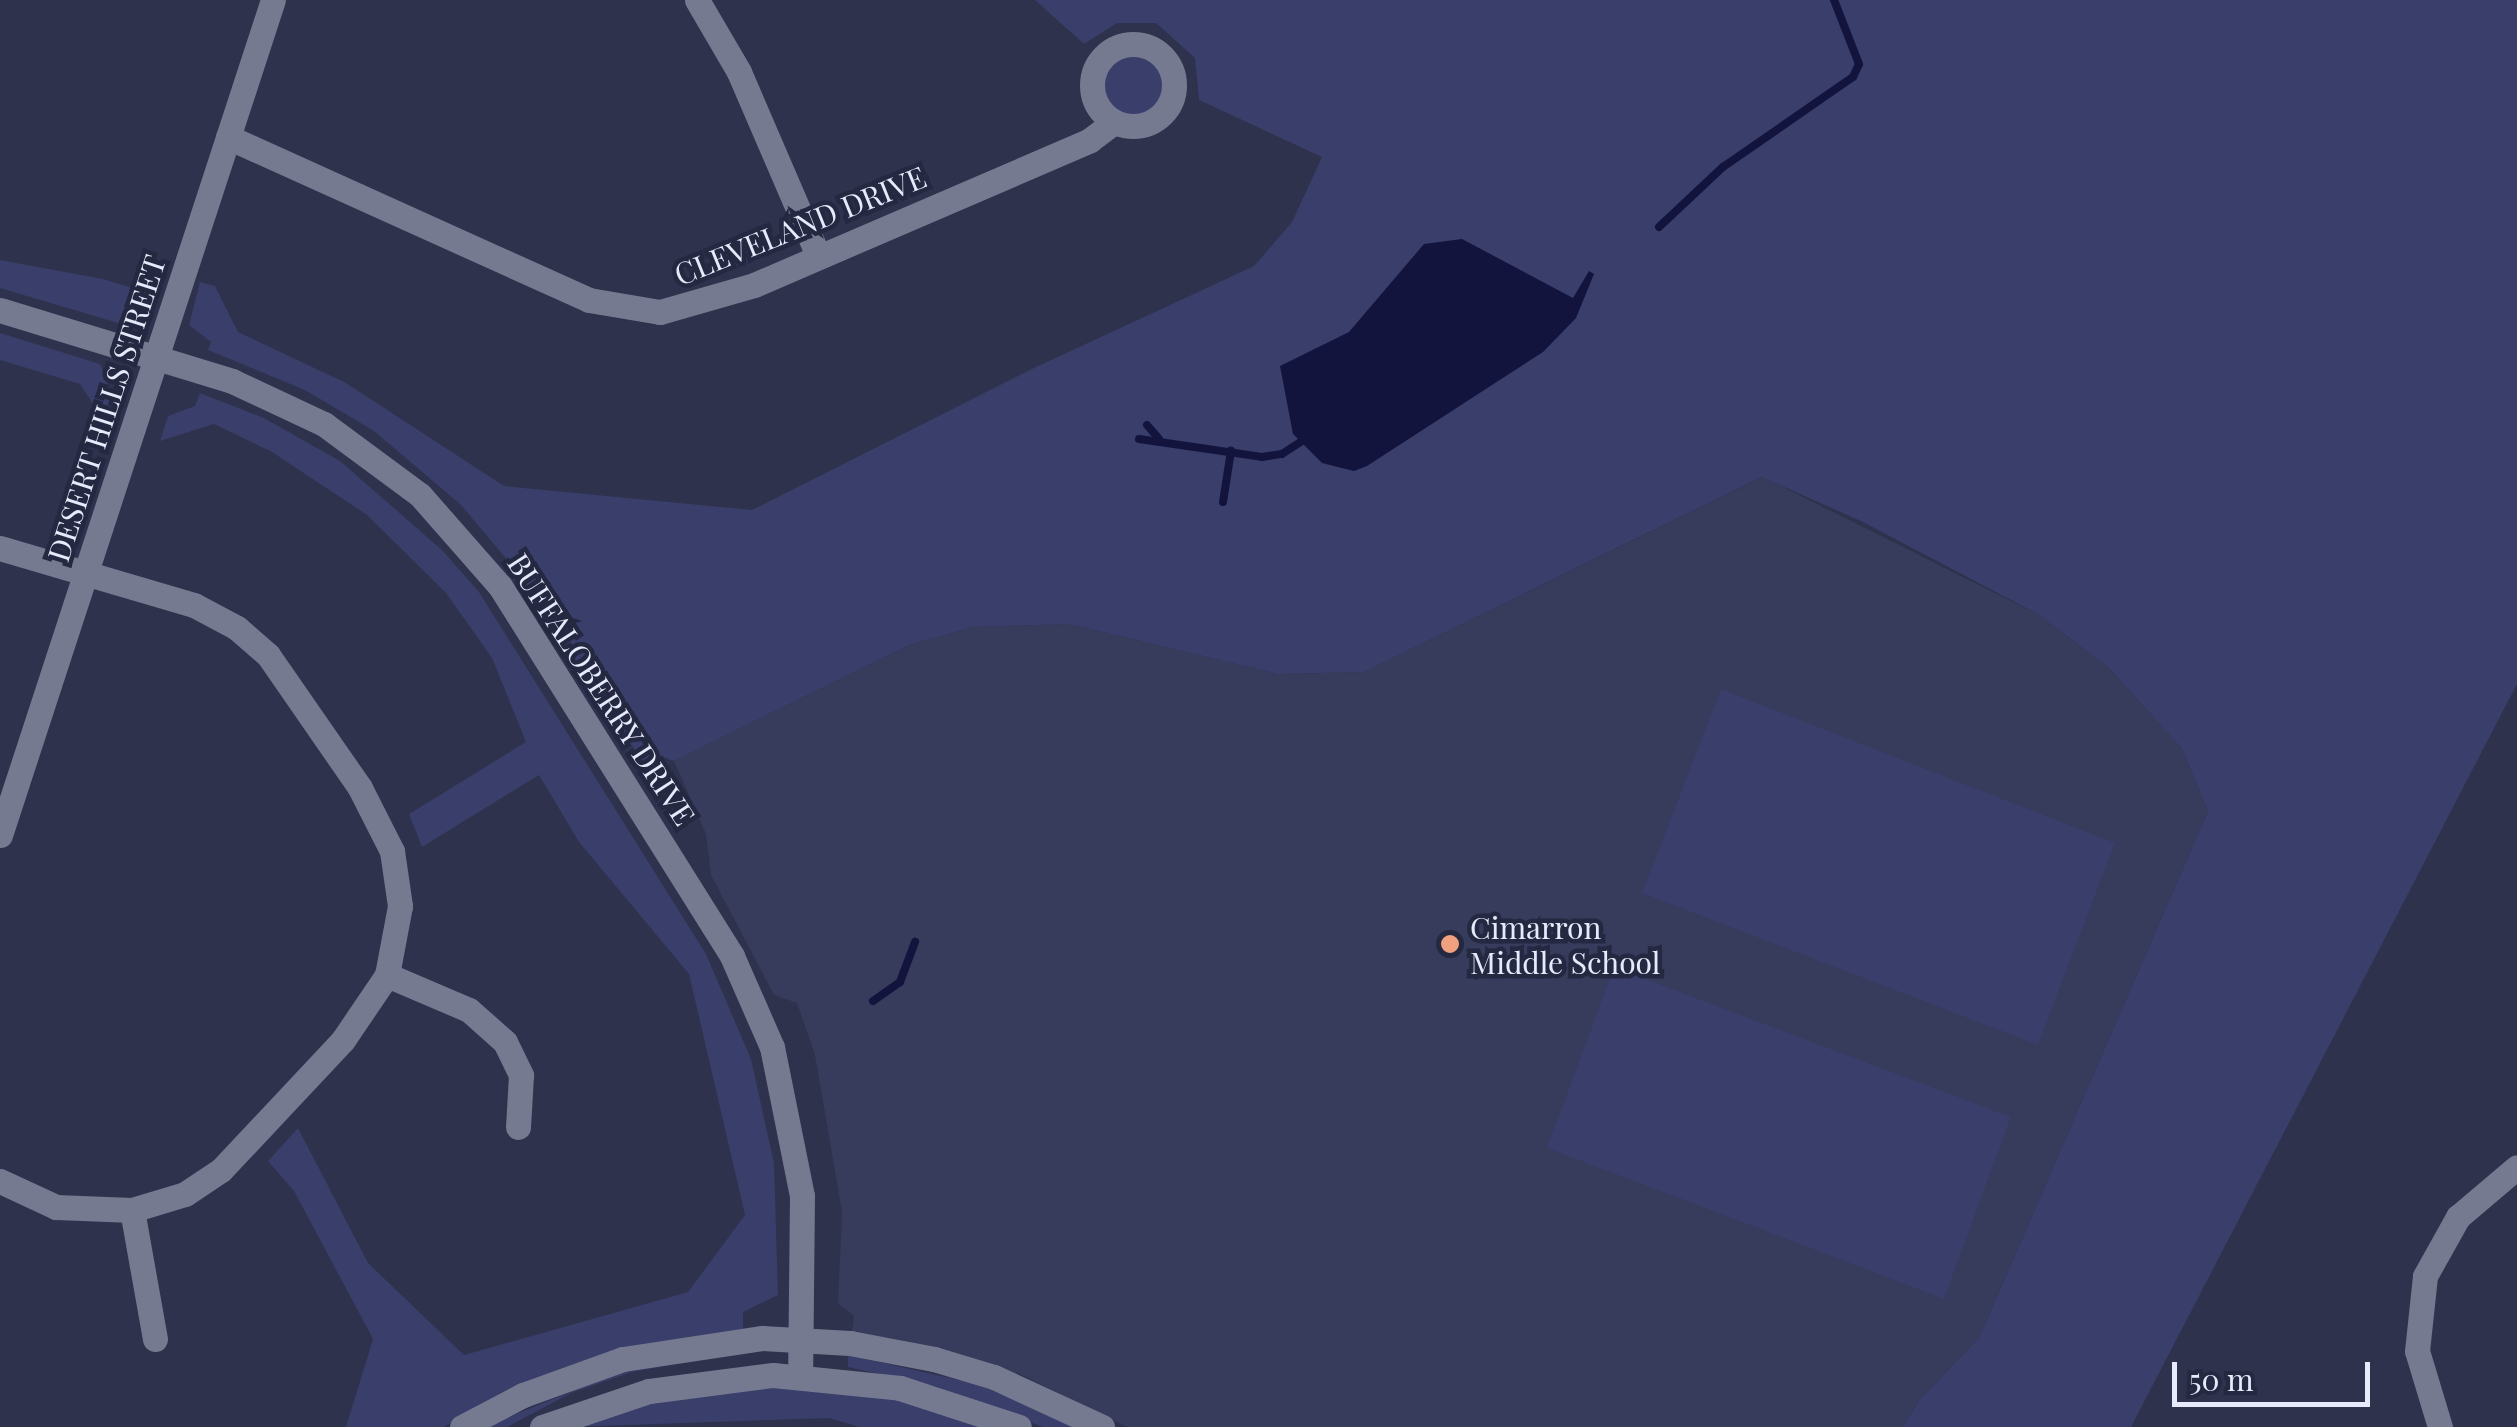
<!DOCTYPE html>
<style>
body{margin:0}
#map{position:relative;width:2517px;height:1427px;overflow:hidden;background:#2e324c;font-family:"Playfair Display",serif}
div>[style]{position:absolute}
.built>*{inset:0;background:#373b5c}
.green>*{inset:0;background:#393e6a}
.round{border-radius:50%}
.water>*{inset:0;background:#13143e}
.stream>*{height:8px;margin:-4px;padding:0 4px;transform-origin:4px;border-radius:4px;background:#13143e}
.minor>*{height:25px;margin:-12.5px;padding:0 12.5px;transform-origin:12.5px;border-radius:12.5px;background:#757a91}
.minor>.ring{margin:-12.5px;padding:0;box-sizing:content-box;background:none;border:25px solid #757a91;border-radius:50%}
.dots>*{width:28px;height:28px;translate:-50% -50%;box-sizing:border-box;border:5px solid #242841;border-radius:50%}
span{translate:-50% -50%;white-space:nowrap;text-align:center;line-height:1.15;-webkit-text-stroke:9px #242841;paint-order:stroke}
.street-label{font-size:30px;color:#e7eafb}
.poi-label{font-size:30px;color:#e7eafb}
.left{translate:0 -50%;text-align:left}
.scale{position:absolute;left:2172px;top:1362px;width:198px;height:45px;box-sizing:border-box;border:5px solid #e7eafb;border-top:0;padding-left:12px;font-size:30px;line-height:35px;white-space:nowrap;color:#e7eafb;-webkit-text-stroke:8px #242841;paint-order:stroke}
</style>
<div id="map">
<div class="built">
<div style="clip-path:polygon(1763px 477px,2041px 616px,2109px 668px,2182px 749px,2208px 811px,1979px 1338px,1919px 1400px,1903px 1427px,1127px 1427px,1018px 1373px,907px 1341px,852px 1332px,854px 1316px,838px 1304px,842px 1212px,815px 1055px,797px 1003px,774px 995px,711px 875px,706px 834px,674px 761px,909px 645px,973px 627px,1069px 624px,1278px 674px,1364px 672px)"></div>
</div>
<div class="green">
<div style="clip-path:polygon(1035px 0,2517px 0,2517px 684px,2131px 1427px,1903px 1427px,1919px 1400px,1979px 1338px,2208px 811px,2182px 749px,2109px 668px,2041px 616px,1863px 522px,1762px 477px,1364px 672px,1278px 674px,1069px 624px,973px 627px,909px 645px,674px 761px,655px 754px,642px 761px,519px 574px,461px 505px,374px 431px,305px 390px,208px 350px,211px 342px,189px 325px,200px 282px,215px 286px,238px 332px,346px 383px,504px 486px,752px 510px,1034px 368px,1254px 266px,1292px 222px,1322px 157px,1199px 100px,1195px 58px,1156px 23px,1117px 23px,1084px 44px)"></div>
<div class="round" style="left:1103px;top:55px;width:60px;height:60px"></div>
<div style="clip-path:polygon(0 260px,103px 279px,158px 296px,150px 314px,118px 323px,0 288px)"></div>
<div style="clip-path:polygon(0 333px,100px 364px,114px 400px,106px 424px,80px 384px,0 360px)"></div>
<div style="clip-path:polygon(200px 393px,264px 418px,340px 461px,442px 550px,479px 592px,706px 954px,751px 1059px,774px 1163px,778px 1295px,743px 1312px,743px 1331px,644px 1344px,486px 1402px,444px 1427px,346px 1427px,373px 1339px,294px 1191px,268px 1161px,298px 1128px,368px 1263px,464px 1355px,688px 1292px,745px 1215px,689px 974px,579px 842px,539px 775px,422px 847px,409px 814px,526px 742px,492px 658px,446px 593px,367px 515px,272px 452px,214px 424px,160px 441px,168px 416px,195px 406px)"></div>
<div style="clip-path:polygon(1721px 689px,2115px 843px,2038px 1045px,1642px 893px)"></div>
<div style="clip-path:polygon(1614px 967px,2011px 1117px,1944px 1299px,1547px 1148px)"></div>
<div style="clip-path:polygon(741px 1352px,632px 1372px,571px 1393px,507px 1427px,484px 1427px,638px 1365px)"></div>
<div style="clip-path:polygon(848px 1355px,981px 1385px,1078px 1427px,1043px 1427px,935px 1386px,848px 1367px)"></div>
<div style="clip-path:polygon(783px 1386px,910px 1401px,992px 1427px,859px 1427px,829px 1418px,569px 1427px,645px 1403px)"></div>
</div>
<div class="water">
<div style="clip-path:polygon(1462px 239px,1573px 298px,1589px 271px,1594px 274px,1576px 318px,1543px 352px,1367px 466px,1354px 471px,1322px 463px,1293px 434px,1280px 366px,1349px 332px,1424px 244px)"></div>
</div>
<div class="stream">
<div style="left:1659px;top:227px;width:88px;rotate:-43.2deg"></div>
<div style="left:1723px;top:167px;width:158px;rotate:-34.7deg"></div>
<div style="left:1853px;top:77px;width:14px;rotate:-65deg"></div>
<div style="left:1859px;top:64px;width:69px;rotate:-111.3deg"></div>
<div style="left:1147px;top:425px;width:18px;rotate:49deg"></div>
<div style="left:1139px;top:439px;width:124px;rotate:8.3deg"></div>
<div style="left:1262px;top:457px;width:20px;rotate:-9deg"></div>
<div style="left:1282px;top:454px;width:31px;rotate:-33deg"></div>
<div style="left:1223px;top:502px;width:52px;rotate:-81.1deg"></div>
<div style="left:873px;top:1001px;width:33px;rotate:-35deg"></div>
<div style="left:900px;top:982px;width:43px;rotate:-69.4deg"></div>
</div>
<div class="minor">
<div style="left:697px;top:0;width:83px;rotate:59.7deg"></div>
<div style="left:739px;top:72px;width:199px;rotate:66.7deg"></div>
<div class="ring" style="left:1092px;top:44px;width:57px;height:57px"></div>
<div style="left:228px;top:137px;width:396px;rotate:24.3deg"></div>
<div style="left:589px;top:300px;width:72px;rotate:9.6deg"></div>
<div style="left:660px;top:312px;width:98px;rotate:-16deg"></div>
<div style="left:754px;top:285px;width:366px;rotate:-23.3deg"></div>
<div style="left:1090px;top:140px;width:30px;rotate:-37deg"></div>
<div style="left:0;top:310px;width:243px;rotate:17deg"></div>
<div style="left:232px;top:381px;width:102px;rotate:25.1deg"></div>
<div style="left:324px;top:424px;width:119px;rotate:36.5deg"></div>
<div style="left:420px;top:495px;width:121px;rotate:48.7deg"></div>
<div style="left:500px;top:586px;width:437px;rotate:57.9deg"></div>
<div style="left:732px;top:956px;width:99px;rotate:66.3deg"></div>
<div style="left:772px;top:1047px;width:152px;rotate:78.6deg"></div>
<div style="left:802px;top:1196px;width:180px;rotate:90.6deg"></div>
<div style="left:0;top:548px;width:202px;rotate:16.4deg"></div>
<div style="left:194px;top:605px;width:49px;rotate:28.1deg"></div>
<div style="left:237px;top:628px;width:41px;rotate:41.1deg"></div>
<div style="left:268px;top:655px;width:162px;rotate:55.3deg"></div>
<div style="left:360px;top:788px;width:71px;rotate:63.1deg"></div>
<div style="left:392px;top:851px;width:56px;rotate:81.7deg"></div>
<div style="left:400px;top:906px;width:70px;rotate:100.7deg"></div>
<div style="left:387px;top:975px;width:89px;rotate:23.1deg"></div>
<div style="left:469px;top:1010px;width:48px;rotate:41.6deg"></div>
<div style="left:505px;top:1042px;width:37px;rotate:64deg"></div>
<div style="left:521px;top:1075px;width:52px;rotate:93.3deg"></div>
<div style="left:0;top:835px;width:878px;rotate:-71.9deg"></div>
<div style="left:0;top:1181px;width:62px;rotate:24.9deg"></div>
<div style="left:56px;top:1207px;width:76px;rotate:2.3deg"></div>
<div style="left:155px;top:1339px;width:131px;rotate:-100.1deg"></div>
<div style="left:132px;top:1210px;width:55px;rotate:-16.8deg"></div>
<div style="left:185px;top:1194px;width:43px;rotate:-33.7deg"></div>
<div style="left:221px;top:1170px;width:178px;rotate:-46.8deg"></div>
<div style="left:343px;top:1040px;width:78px;rotate:-55.9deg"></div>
<div style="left:462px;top:1427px;width:69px;rotate:-27.7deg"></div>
<div style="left:523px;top:1395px;width:106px;rotate:-19.8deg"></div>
<div style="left:623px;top:1359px;width:141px;rotate:-8.6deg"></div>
<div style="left:762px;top:1338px;width:88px;rotate:3.3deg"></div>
<div style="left:850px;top:1343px;width:86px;rotate:10.8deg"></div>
<div style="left:934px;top:1359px;width:63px;rotate:16.7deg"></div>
<div style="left:994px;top:1377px;width:119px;rotate:24.8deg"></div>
<div style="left:542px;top:1427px;width:113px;rotate:-18.6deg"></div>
<div style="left:649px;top:1391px;width:125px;rotate:-7.4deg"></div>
<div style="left:773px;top:1375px;width:128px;rotate:5.8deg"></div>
<div style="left:900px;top:1388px;width:125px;rotate:18.1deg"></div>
<div style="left:2440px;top:1427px;width:79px;rotate:-106.8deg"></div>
<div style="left:2417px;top:1351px;width:75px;rotate:-83.9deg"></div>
<div style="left:2425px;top:1276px;width:68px;rotate:-60.8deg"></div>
<div style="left:2458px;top:1217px;width:77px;rotate:-40.3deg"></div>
</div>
<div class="dots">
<div style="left:1450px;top:944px;background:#f1a17d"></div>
</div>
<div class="street-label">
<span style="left:800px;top:225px;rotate:-22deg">CLEVELAND DRIVE</span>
<span style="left:106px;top:408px;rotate:-72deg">DESERT HILLS STREET</span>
<span style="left:602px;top:689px;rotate:57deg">BUFFALOBERRY DRIVE</span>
</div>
<div class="poi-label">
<span class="left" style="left:1470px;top:944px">Cimarron<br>Middle School</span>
</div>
<div class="scale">50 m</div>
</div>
